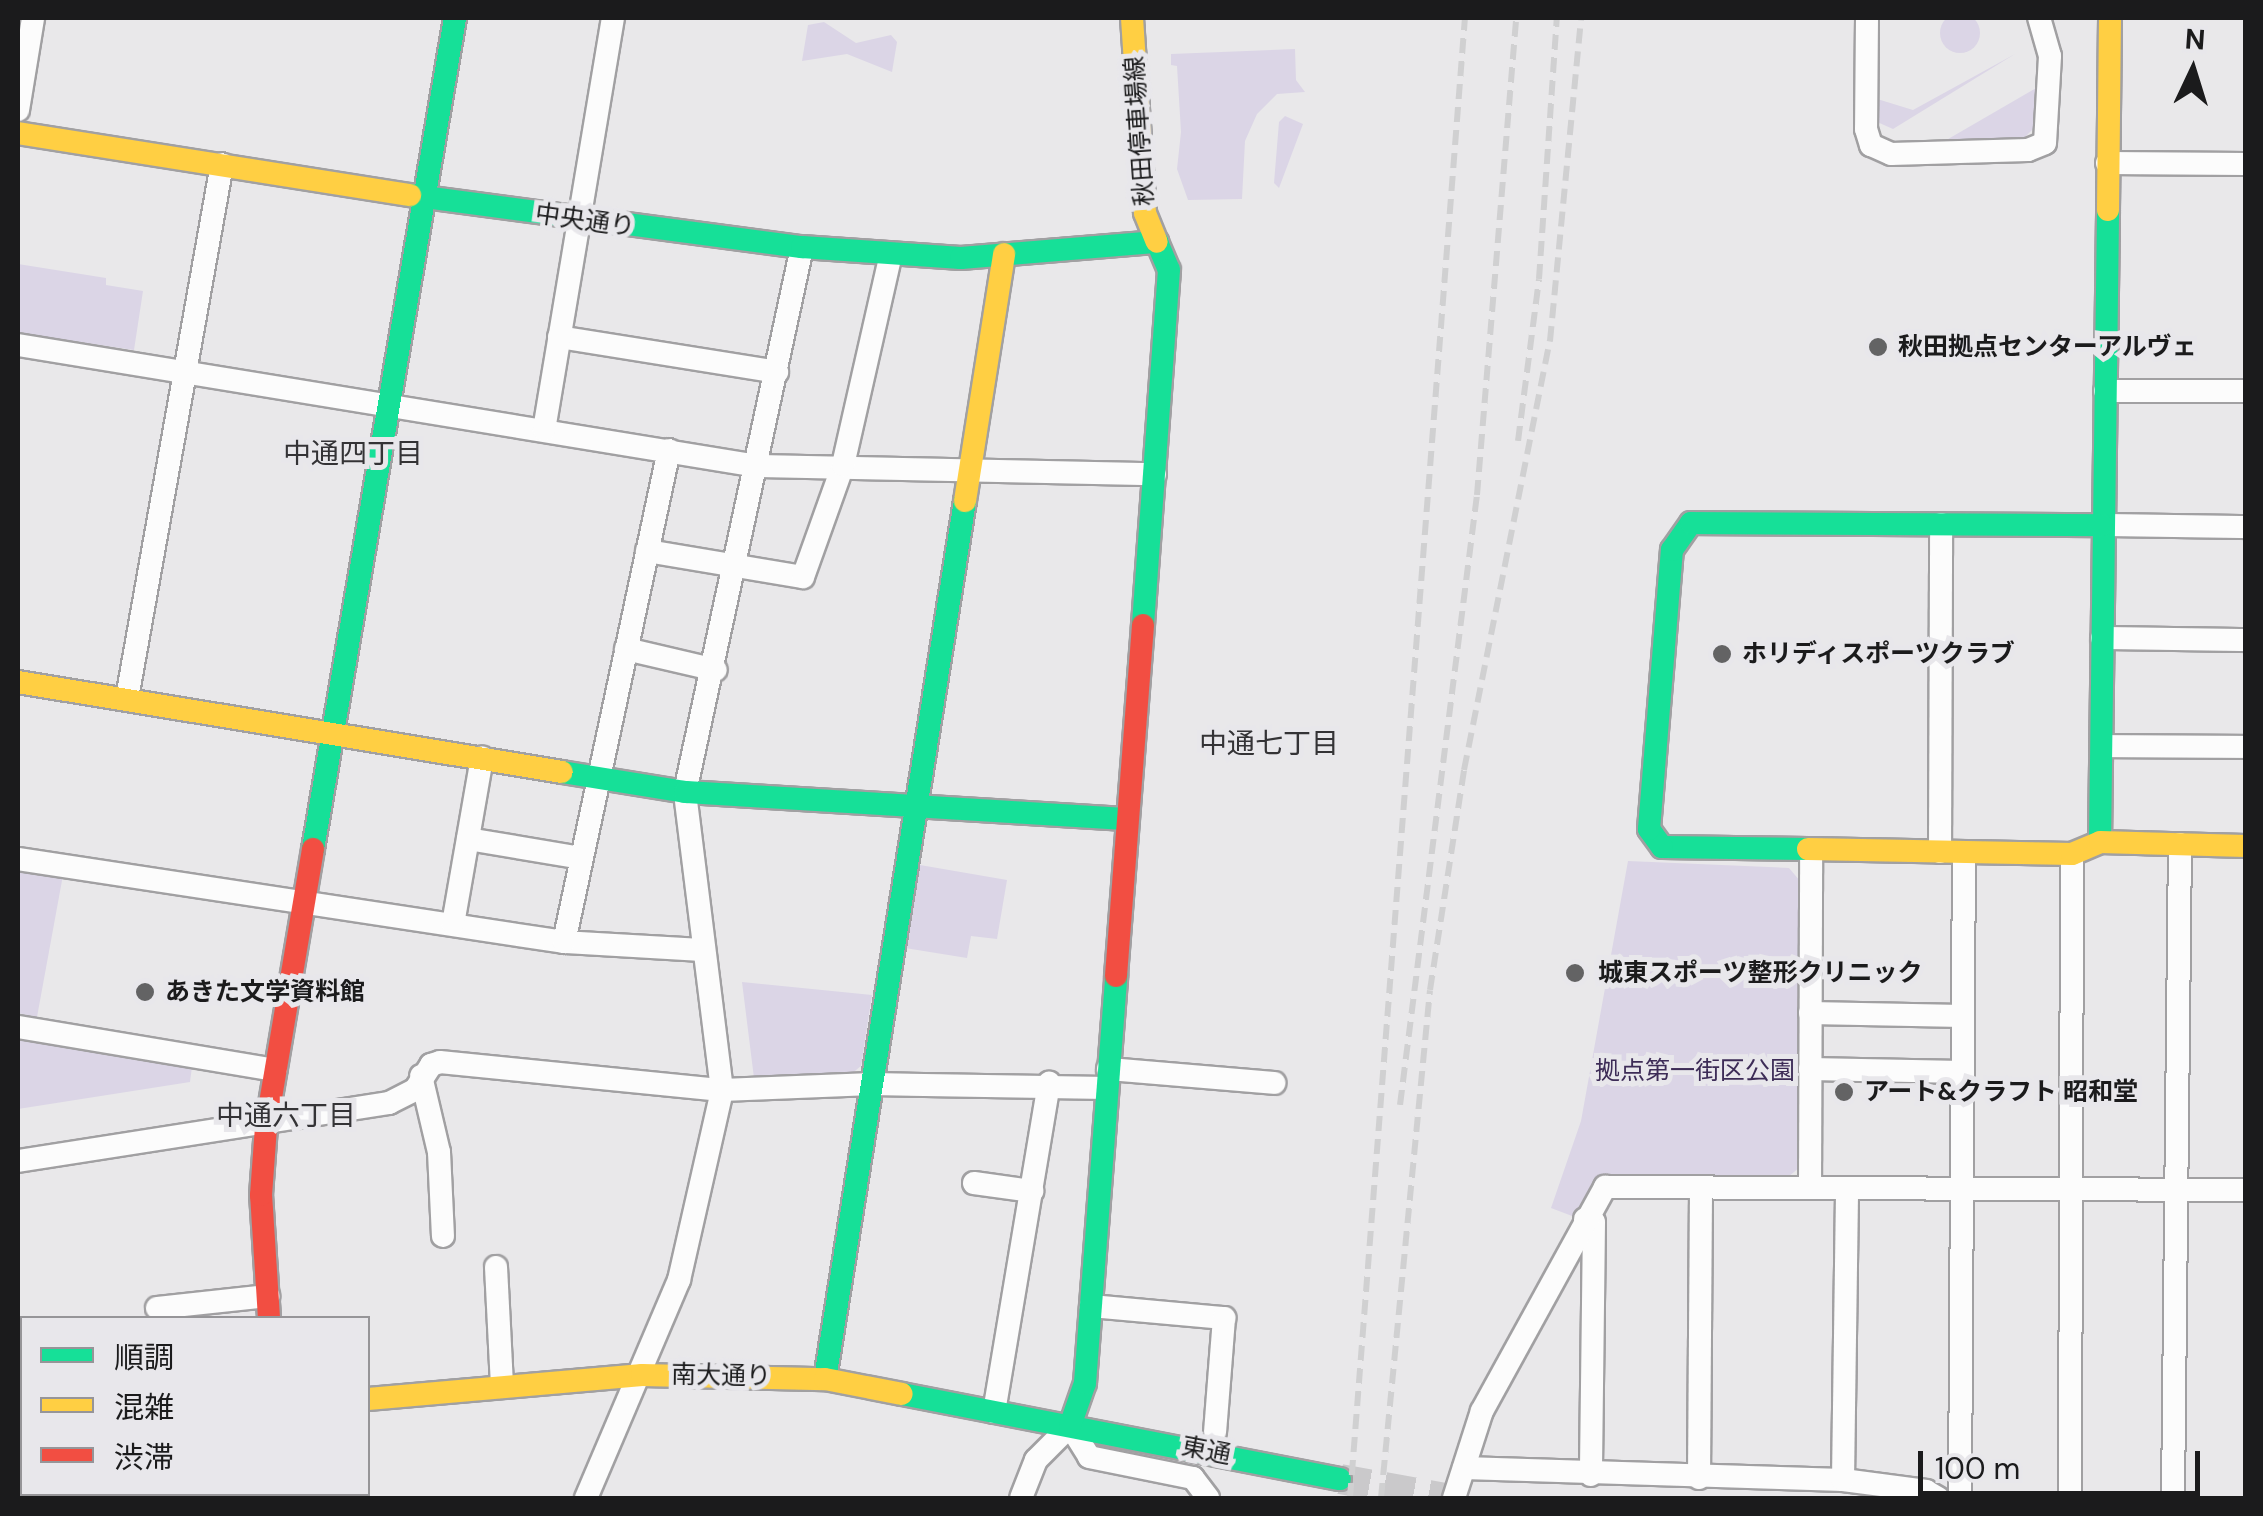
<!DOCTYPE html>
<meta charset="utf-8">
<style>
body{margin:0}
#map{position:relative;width:2263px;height:1516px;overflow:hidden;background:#e9e8ea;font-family:"DM Sans","Noto Sans JP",sans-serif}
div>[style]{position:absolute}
.green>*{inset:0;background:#dbd5e6}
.round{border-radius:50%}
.secondary-tunnel>*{height:30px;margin-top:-15px;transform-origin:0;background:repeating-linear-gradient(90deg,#cac9cb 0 30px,transparent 0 45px)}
.roads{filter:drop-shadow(2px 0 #a1a0a2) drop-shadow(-2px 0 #a1a0a2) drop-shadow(0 2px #a1a0a2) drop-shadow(0 -2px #a1a0a2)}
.street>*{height:22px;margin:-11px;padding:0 11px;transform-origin:11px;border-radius:11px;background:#fcfcfc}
.fast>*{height:22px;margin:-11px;padding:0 11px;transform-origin:11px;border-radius:11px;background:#16e098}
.slow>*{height:22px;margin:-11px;padding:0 11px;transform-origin:11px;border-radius:11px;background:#ffcf43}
.jam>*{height:22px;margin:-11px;padding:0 11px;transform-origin:11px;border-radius:11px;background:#f24e42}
.rail>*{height:6px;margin-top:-3px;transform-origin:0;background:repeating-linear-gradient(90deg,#d0d0d1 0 15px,transparent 0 23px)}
.dots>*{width:28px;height:28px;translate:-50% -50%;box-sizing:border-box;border:5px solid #e8e7eb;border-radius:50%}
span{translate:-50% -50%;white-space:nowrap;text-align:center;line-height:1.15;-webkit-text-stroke:10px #e8e7eb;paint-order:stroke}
.street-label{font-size:25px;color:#1b1b1c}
.poi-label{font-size:25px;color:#1b1b1c;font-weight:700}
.left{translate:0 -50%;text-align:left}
.park-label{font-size:25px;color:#3d2c57}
.neighbourhood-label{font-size:28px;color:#343336}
.frame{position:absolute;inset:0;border:20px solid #1b1b1c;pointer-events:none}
.legend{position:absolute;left:20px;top:1316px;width:350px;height:180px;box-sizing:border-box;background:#e8e7eb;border:2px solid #969598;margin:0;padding:12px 18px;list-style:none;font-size:30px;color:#1b1b1c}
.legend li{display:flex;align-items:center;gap:20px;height:50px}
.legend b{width:50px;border:2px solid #969598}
.north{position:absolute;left:2143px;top:20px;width:100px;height:100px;-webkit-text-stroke:8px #e8e7eb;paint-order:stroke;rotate:4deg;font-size:28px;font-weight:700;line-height:40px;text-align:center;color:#1b1b1c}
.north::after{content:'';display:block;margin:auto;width:35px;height:45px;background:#1b1b1c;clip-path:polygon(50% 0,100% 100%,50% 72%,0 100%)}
.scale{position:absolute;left:1918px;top:1451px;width:282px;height:45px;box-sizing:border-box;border:5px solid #1b1b1c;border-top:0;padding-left:12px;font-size:30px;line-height:35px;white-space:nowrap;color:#1b1b1c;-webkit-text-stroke:8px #e8e7eb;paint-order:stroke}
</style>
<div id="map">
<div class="green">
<div class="round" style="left:1940px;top:13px;width:40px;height:40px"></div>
<div style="clip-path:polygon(824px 22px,856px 43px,891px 35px,897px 42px,892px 72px,847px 54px,802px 61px,808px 25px)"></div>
<div style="clip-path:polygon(1295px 49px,1296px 80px,1305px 92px,1277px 94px,1257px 114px,1245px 141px,1242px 199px,1188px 200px,1177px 169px,1181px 132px,1177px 66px,1171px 65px,1171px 54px)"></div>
<div style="clip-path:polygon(2015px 54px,1893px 129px,1875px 121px,1874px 98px,1913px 110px)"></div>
<div style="clip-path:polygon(2043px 84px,2040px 122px,2023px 139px,1943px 142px)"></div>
<div style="clip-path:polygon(1285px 116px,1303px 124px,1279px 188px,1274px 183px,1279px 122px)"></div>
<div style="clip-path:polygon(18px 264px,106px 278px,106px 285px,143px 291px,134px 350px,18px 333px)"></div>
<div style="clip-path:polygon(1628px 861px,1789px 868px,1800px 881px,1800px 1167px,1788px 1177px,1629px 1178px,1580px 1219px,1551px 1208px,1581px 1121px)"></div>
<div style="clip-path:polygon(920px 865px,1007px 880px,997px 939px,971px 936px,967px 958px,905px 948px)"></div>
<div style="clip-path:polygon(18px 867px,63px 875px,37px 1017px,18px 1013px)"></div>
<div style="clip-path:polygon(742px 982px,872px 995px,861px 1066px,850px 1075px,754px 1078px)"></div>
<div style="clip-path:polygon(18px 1032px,193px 1059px,190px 1082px,18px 1109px)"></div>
</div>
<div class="secondary-tunnel">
<div style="left:1340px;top:1479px;width:107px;rotate:10.3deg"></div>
</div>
<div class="roads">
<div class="street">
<div style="left:1867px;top:18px;width:111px;rotate:90.5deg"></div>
<div style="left:1866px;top:129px;width:17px;rotate:73deg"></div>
<div style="left:1871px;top:145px;width:22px;rotate:24deg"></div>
<div style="left:1891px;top:154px;width:137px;rotate:-1.7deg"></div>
<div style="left:2028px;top:150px;width:18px;rotate:-22deg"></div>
<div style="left:2045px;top:143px;width:87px;rotate:-86.7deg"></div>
<div style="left:2050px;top:56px;width:40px;rotate:-106deg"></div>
<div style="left:18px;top:110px;width:93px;rotate:-80.7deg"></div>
<div style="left:2107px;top:163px;width:139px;rotate:0.4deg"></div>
<div style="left:559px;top:337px;width:221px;rotate:9.1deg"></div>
<div style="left:18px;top:345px;width:750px;rotate:9.29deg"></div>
<div style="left:758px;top:466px;width:397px;rotate:1.2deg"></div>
<div style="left:2105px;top:391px;width:141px"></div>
<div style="left:544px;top:430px;width:418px;rotate:-80.5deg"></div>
<div style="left:2102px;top:525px;width:144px;rotate:0.8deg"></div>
<div style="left:647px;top:551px;width:158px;rotate:9.5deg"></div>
<div style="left:803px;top:577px;width:119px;rotate:-70.3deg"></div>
<div style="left:843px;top:465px;width:216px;rotate:-77.2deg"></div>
<div style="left:2102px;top:638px;width:144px;rotate:0.8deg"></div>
<div style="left:626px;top:649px;width:92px;rotate:13.1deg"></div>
<div style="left:127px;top:698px;width:542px;rotate:-79.91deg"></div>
<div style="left:2102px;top:746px;width:144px;rotate:0.4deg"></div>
<div style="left:468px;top:839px;width:115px;rotate:9.5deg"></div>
<div style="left:1940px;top:852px;width:328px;rotate:-89.8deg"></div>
<div style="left:18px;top:859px;width:552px;rotate:8.64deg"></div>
<div style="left:564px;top:942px;width:140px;rotate:3.3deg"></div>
<div style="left:453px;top:924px;width:169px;rotate:-80.1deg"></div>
<div style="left:564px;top:942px;width:503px;rotate:-77.95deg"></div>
<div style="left:1810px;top:1013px;width:153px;rotate:1.1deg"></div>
<div style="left:18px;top:1027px;width:261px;rotate:9.5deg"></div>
<div style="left:1108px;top:1069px;width:167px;rotate:4.8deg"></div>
<div style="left:1810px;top:1069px;width:153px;rotate:1.1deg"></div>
<div style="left:421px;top:1076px;width:78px;rotate:76.7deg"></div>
<div style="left:439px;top:1152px;width:84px;rotate:87.3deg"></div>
<div style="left:18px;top:1161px;width:376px;rotate:-8.9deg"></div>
<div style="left:389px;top:1103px;width:29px;rotate:-27deg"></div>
<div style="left:415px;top:1090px;width:30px;rotate:-57deg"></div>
<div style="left:431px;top:1065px;width:9px;rotate:-18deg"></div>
<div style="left:440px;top:1062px;width:283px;rotate:5.7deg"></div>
<div style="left:722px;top:1090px;width:150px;rotate:-2.3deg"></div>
<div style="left:872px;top:1084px;width:235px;rotate:1deg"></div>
<div style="left:974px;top:1183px;width:59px;rotate:7.9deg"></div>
<div style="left:1810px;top:1188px;width:337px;rotate:-89.8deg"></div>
<div style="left:1585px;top:1219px;width:9px;rotate:18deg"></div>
<div style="left:1594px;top:1222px;width:253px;rotate:90.7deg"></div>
<div style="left:496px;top:1267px;width:120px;rotate:87.1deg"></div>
<div style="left:1091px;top:1306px;width:134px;rotate:5.2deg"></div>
<div style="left:1224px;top:1318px;width:114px;rotate:94.5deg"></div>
<div style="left:157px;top:1308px;width:112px;rotate:-6.2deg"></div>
<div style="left:994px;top:1412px;width:334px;rotate:-80.5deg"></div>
<div style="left:1464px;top:1468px;width:379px;rotate:1.8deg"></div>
<div style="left:1843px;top:1480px;width:84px;rotate:7.5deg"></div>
<div style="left:1926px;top:1491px;width:14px;rotate:30deg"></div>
<div style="left:1699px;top:1478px;width:291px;rotate:-89.6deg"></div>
<div style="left:1843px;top:1480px;width:291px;rotate:-89.2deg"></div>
<div style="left:278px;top:1494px;width:4px;rotate:90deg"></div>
<div style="left:586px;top:1498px;width:237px;rotate:-66.9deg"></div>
<div style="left:679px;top:1280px;width:195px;rotate:-77.2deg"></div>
<div style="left:722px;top:1090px;width:300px;rotate:-97.1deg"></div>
<div style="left:685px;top:792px;width:557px;rotate:-77.88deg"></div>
<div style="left:1021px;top:1498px;width:41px;rotate:-68.5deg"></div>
<div style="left:1036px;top:1460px;width:48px;rotate:-45deg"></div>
<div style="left:1070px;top:1426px;width:36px;rotate:58deg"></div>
<div style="left:1089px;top:1457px;width:106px;rotate:11.4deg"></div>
<div style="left:1193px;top:1478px;width:25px;rotate:53deg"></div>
<div style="left:1454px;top:1498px;width:91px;rotate:-72.2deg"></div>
<div style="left:1482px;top:1411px;width:256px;rotate:-61.2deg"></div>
<div style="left:1605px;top:1187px;width:641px;rotate:0.27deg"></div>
<div style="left:1960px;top:1498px;width:646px;rotate:-89.65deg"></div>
<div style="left:2070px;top:1498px;width:644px;rotate:-89.82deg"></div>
<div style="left:2173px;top:1498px;width:654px;rotate:-89.39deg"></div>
</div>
<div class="fast">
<div style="left:410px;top:195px;width:395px;rotate:7.6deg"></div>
<div style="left:802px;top:247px;width:159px;rotate:4deg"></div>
<div style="left:961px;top:258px;width:197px;rotate:-4.7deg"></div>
<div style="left:1157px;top:242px;width:30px;rotate:67deg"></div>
<div style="left:1169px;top:270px;width:356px;rotate:94.2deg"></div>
<div style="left:562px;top:772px;width:125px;rotate:9.2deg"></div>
<div style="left:685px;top:792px;width:442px;rotate:3.5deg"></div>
<div style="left:2100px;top:842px;width:632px;rotate:-89.27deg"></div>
<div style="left:313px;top:849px;width:843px;rotate:-80.3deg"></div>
<div style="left:1808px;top:849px;width:146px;rotate:-179.2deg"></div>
<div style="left:1662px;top:847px;width:22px;rotate:-126deg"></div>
<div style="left:1649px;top:829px;width:280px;rotate:-85.3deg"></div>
<div style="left:1672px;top:550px;width:33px;rotate:-55deg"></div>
<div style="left:1691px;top:523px;width:411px;rotate:0.3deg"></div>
<div style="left:825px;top:1379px;width:889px;rotate:-80.94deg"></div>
<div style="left:902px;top:1394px;width:446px;rotate:11deg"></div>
<div style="left:1070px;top:1426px;width:46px;rotate:-70.8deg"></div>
<div style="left:1085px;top:1383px;width:408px;rotate:-85.6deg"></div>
</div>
<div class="slow">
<div style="left:1132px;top:18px;width:195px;rotate:86.2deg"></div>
<div style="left:1145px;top:213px;width:31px;rotate:68deg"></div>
<div style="left:18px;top:133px;width:397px;rotate:9deg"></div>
<div style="left:2108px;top:210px;width:192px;rotate:-89.4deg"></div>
<div style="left:965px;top:501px;width:250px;rotate:-81deg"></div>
<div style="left:18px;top:682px;width:551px;rotate:9.39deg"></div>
<div style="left:1808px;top:849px;width:264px;rotate:1.1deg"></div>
<div style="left:2072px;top:854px;width:30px;rotate:-23deg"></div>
<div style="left:2100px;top:842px;width:146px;rotate:1.6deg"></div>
<div style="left:368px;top:1399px;width:275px;rotate:-5deg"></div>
<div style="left:642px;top:1375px;width:183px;rotate:1.3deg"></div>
<div style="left:825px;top:1379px;width:78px;rotate:11deg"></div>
<div style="left:18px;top:1410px;width:4px"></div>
</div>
<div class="jam">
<div style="left:1116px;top:976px;width:352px;rotate:-85.6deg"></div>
<div style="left:269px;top:1318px;width:123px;rotate:-93.7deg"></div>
<div style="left:261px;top:1195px;width:68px;rotate:-85.8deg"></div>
<div style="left:266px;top:1127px;width:282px;rotate:-80.4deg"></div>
</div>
</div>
<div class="rail">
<div style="left:1518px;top:441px;width:163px;rotate:-82.6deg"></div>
<div style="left:1539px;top:279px;width:262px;rotate:-86.1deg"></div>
<div style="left:1400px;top:1105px;width:615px;rotate:-82.81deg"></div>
<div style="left:1477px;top:495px;width:479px;rotate:-85.3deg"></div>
<div style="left:1350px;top:1498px;width:1484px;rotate:-85.56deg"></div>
<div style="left:1381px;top:1498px;width:510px;rotate:-84.49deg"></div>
<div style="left:1430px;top:990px;width:223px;rotate:-81.2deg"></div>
<div style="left:1464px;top:770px;width:438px;rotate:-78.7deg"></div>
<div style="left:1550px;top:341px;width:324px;rotate:-84.5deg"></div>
</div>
<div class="dots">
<div style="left:1878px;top:347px;background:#636364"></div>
<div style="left:1722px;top:654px;background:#636364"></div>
<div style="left:1575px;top:973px;background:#636364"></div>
<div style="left:145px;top:992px;background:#636364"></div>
<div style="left:1844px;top:1092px;background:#636364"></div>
</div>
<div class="street-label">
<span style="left:1140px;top:131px;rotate:-94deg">秋田停車場線</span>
<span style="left:585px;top:221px;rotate:8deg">中央通り</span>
<span style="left:721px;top:1376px;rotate:1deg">南大通り</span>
<span style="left:1206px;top:1451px;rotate:11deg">東通</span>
</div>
<div class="poi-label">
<span class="left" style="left:1898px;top:347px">秋田拠点センターアルヴェ</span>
<span class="left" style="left:1742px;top:654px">ホリディスポーツクラブ</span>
<span class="left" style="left:1598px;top:973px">城東スポーツ整形クリニック</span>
<span class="left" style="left:165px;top:992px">あきた文学資料館</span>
<span class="left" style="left:1864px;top:1092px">アート&amp;クラフト 昭和堂</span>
</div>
<div class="park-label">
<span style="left:1695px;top:1071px">拠点第一街区公園</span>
</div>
<div class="neighbourhood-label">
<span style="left:353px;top:454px">中通四丁目</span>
<span style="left:1269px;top:744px">中通七丁目</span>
<span style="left:286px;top:1116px">中通六丁目</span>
</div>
<div class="frame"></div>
<ul class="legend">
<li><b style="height:12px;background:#16e098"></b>順調</li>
<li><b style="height:12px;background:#ffcf43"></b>混雑</li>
<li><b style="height:12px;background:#f24e42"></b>渋滞</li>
</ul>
<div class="north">N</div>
<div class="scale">100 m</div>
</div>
